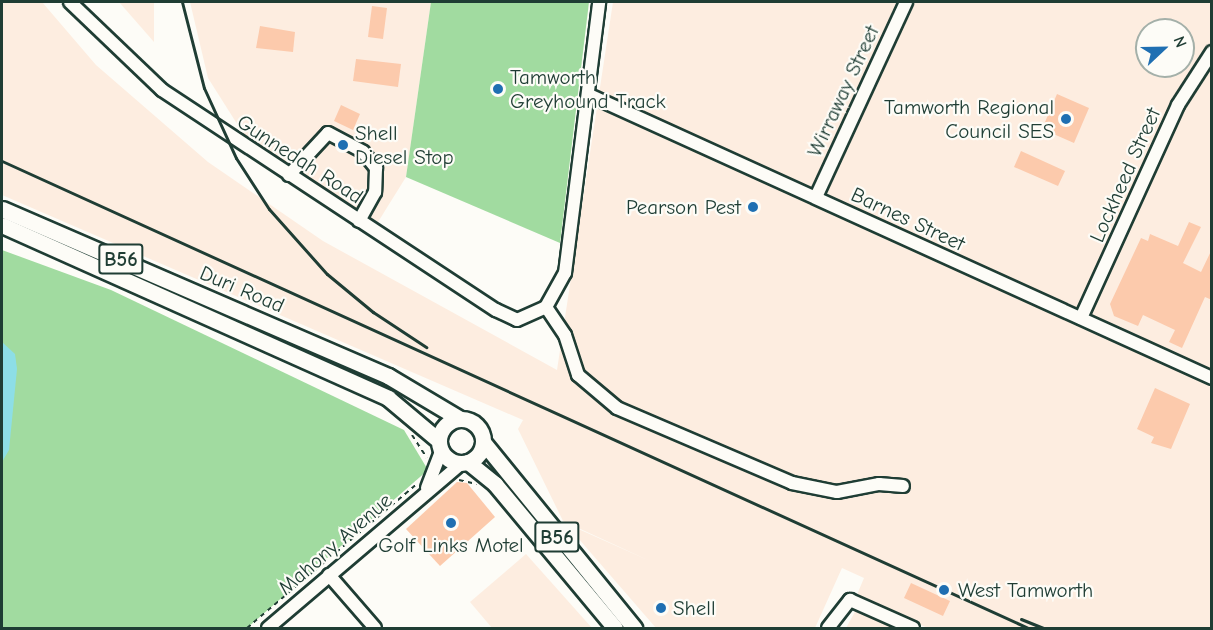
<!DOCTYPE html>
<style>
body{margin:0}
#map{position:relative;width:1213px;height:630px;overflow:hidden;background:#fdfcf7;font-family:"Comic Neue",sans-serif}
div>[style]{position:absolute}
.built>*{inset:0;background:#fdede0}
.green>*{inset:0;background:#a1dba0}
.water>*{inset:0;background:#8ddee6}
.building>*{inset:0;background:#fccaac}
.path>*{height:2px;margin-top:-1px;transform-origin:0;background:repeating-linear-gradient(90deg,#1f3d34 0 4.5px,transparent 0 9px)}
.roads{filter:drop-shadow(2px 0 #1f3d34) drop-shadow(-2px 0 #1f3d34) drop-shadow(0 2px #1f3d34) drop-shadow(0 -2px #1f3d34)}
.minor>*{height:12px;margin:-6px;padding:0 6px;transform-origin:6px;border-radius:6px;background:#fdfcf7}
.major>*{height:15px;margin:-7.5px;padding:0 7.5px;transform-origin:7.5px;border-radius:7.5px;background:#fdfcf7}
.major>.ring{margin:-7.5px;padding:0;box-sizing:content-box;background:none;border:15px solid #fdfcf7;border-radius:50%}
.rail>*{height:3px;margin:-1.5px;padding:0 1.5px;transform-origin:1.5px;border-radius:1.5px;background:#1f3d34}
.dots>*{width:16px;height:16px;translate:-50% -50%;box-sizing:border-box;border:3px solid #fdfcf7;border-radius:50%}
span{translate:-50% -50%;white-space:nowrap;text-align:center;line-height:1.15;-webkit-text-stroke:4.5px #fdfcf7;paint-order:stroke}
.shield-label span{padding:2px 4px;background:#fdfcf7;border:2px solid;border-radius:4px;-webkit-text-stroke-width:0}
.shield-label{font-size:20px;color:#1f3d34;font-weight:700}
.poi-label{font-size:21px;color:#1f3d34}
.left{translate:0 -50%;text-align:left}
.right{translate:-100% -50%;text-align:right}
.street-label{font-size:21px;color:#1f3d34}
.frame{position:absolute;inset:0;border:3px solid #1f3d34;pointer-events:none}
.north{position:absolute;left:1135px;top:18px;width:60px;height:60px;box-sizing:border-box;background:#fdfcf7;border:2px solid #a4b0a9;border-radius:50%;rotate:68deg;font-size:16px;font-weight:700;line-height:24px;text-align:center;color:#1f3d34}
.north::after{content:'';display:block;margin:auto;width:21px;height:27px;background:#1f6fb2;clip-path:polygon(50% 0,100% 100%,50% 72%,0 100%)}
</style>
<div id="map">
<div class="built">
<div style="clip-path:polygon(evenodd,2px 2px,42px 2px,96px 65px,208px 162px,323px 241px,557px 370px,613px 2px,1211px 2px,1211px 628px,928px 628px,856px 597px,864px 578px,842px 568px,815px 628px,656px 628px,565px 523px,650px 561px,563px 521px,518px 429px,523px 420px,553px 433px,2px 195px,2px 2px,1147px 30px,1183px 30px,1183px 66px,1147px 66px,1147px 30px)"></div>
<div style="clip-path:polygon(119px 2px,154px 2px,154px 42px)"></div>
<div style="clip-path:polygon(190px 2px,431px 2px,406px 177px,378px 222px,246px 138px,208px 78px)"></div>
<div style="clip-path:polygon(526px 554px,592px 628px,492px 628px,470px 602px)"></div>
<div style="clip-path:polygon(856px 610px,894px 628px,846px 628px)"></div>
</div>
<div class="green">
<div style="clip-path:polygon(431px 2px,589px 2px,560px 243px,406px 177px)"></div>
<div style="clip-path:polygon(2px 250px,111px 290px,404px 430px,428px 470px,247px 628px,2px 628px)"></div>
</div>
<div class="water">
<div style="clip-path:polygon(2px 342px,15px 354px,17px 369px,9px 450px,2px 462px)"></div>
</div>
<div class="building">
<div style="clip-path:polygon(372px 6px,387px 8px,383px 39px,368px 37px)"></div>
<div style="clip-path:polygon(260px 26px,295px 32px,293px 52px,256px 48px)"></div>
<div style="clip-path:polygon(356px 59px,401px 64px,398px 87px,353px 81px)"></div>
<div style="clip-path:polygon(1057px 94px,1089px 108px,1074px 143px,1042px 129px)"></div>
<div style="clip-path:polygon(341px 105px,360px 114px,353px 130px,334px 121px)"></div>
<div style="clip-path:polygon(1021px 151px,1065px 171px,1058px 186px,1014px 167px)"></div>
<div style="clip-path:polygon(1189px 222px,1201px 227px,1183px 263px,1201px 272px,1212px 249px,1212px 300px,1205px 297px,1182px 348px,1169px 342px,1175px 330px,1143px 315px,1138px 326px,1114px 316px,1110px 304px,1141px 238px,1148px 241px,1150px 234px,1178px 246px)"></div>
<div style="clip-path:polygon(1155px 388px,1190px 404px,1171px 449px,1151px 443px,1154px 437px,1137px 429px)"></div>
<div style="clip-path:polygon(457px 482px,467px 483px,495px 517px,440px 566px,406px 529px)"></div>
<div style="clip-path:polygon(911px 583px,950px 601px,943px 616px,904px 598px)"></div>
</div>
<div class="path">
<div style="left:412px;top:435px;width:27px;rotate:57deg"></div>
<div style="left:459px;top:480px;width:18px;rotate:13deg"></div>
<div style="left:247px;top:628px;width:223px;rotate:-40.3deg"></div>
</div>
<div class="roads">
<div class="minor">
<div style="left:70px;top:2px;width:127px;rotate:43.7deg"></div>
<div style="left:162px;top:90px;width:400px;rotate:33.4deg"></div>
<div style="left:496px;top:310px;width:23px;rotate:25deg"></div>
<div style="left:517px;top:320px;width:32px;rotate:-24deg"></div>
<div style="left:546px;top:307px;width:39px;rotate:-61deg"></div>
<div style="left:565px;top:273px;width:273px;rotate:-82.8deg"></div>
<div style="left:589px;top:95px;width:684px;rotate:24.43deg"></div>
<div style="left:289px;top:175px;width:57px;rotate:-47.1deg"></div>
<div style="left:328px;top:133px;width:40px;rotate:28deg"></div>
<div style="left:363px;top:152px;width:21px;rotate:51deg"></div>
<div style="left:376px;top:168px;width:24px;rotate:92deg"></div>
<div style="left:375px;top:192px;width:33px;rotate:119deg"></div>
<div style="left:816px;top:197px;width:215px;rotate:-65.2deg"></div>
<div style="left:546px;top:307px;width:34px;rotate:56deg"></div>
<div style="left:565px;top:335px;width:42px;rotate:72deg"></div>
<div style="left:578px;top:375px;width:51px;rotate:40.2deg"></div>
<div style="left:617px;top:408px;width:190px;rotate:23.2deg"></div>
<div style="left:792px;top:483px;width:46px;rotate:11.3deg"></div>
<div style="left:837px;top:492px;width:43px;rotate:-10.8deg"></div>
<div style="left:879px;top:484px;width:24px;rotate:5deg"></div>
<div style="left:1081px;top:318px;width:234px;rotate:-65.5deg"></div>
<div style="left:1178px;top:105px;width:63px;rotate:-57.3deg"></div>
<div style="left:427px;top:488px;width:39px;rotate:-69deg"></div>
<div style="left:329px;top:575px;width:70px;rotate:49deg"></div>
<div style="left:268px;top:628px;width:253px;rotate:-40.4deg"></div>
<div style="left:828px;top:628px;width:36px;rotate:-52deg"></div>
<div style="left:850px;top:600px;width:69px;rotate:24deg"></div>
</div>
<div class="major">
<div style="left:2px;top:209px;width:421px;rotate:23.4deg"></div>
<div style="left:388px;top:376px;width:84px;rotate:30.8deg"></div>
<div style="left:2px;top:225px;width:423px;rotate:24.1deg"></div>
<div style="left:388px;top:398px;width:65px;rotate:40deg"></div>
<div class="ring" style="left:439px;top:419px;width:29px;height:29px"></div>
<div style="left:483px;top:442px;width:240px;rotate:50.9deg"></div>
<div style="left:468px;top:462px;width:35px;rotate:39deg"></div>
<div style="left:495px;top:484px;width:187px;rotate:50.2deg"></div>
</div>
</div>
<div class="rail">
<div style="left:182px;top:2px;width:89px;rotate:75.7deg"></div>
<div style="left:204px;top:88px;width:77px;rotate:65.4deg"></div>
<div style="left:236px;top:158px;width:61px;rotate:57.1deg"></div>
<div style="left:269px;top:209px;width:87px;rotate:48.3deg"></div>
<div style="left:327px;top:274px;width:60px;rotate:39.6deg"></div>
<div style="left:373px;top:312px;width:64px;rotate:33.4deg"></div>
<div style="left:2px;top:161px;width:1127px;rotate:24.47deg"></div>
<div style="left:1021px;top:619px;width:24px;rotate:22deg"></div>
</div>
<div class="dots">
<div style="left:498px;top:89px;background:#1f6fb2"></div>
<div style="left:1066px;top:119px;background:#1f6fb2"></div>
<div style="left:343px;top:145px;background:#1f6fb2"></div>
<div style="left:753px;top:207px;background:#1f6fb2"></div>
<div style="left:451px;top:523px;background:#1f6fb2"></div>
<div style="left:944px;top:590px;background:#1f6fb2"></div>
<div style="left:661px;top:608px;background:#1f6fb2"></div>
</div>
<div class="shield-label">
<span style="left:121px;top:259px">B56</span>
<span style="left:557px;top:537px">B56</span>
</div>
<div class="poi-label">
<span class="left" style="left:510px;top:89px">Tamworth<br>Greyhound Track</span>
<span class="right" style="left:1054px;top:119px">Tamworth Regional<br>Council SES</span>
<span class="left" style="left:355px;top:145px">Shell<br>Diesel Stop</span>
<span class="right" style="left:741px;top:207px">Pearson Pest</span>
<span style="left:451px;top:545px">Golf Links Motel</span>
<span class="left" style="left:958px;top:590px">West Tamworth</span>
<span class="left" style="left:673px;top:608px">Shell</span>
</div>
<div class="street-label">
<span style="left:843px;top:91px;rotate:-65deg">Wirraway Street</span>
<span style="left:300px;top:159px;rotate:33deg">Gunnedah Road</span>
<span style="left:1125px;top:175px;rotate:-66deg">Lockheed Street</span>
<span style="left:908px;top:219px;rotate:25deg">Barnes Street</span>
<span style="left:242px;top:289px;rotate:23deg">Duri Road</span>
<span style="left:335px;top:544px;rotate:-41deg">Mahony Avenue</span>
</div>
<div class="frame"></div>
<div class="north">N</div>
</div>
